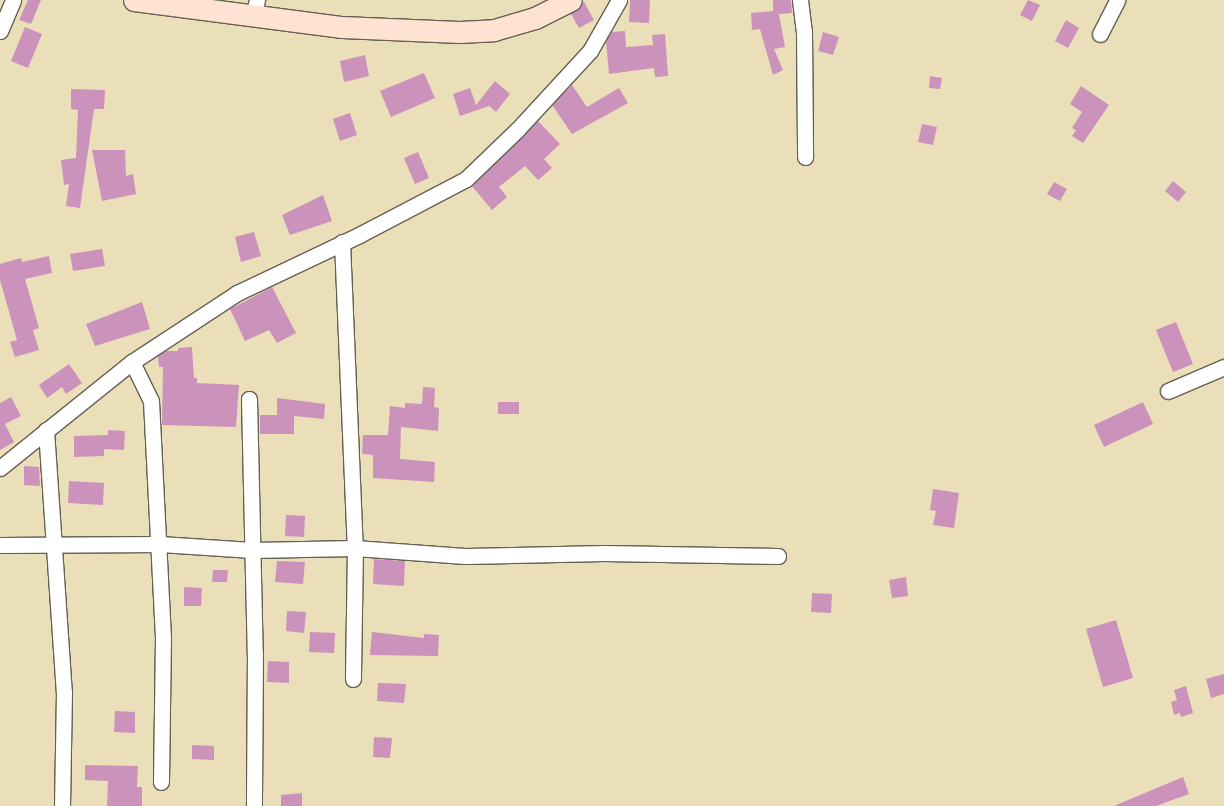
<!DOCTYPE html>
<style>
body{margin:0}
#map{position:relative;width:1224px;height:806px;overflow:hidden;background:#ebdfba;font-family:"Balsamiq Sans",sans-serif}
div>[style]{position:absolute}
.building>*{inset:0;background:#cb92bc}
.roads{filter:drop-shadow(1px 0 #646053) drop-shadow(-1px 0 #646053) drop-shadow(0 1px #646053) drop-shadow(0 -1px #646053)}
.street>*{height:15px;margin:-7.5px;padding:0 7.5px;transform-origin:7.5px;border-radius:7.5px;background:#fff}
.secondary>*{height:21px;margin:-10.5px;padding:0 10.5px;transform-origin:10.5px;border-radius:10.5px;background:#fee3d2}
span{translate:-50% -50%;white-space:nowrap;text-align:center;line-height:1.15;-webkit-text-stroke:4.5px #fcf5e5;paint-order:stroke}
</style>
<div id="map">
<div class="building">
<div style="clip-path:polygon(28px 0,41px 0,31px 24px,19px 20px)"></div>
<div style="clip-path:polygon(630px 0,650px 0,649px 23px,629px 22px)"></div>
<div style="clip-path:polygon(773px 0,791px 0,792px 13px,779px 14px,785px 47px,774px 49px,783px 70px,773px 75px,760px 29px,752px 30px,751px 13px,773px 11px)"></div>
<div style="clip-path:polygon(1028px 0,1040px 5px,1032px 21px,1020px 15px)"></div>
<div style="clip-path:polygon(584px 2px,594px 20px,579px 28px,571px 14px)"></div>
<div style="clip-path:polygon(1066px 20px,1079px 28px,1068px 48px,1055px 41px)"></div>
<div style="clip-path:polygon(25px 27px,42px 34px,28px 68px,11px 61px)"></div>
<div style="clip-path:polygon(625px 31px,626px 47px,653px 45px,652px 35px,665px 34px,668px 76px,655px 77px,654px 68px,609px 74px,606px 41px,611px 32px)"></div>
<div style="clip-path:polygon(823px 32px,839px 37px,833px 55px,818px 51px)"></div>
<div style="clip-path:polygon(365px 55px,369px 76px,344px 82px,340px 61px)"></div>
<div style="clip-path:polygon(424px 73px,435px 98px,391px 117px,380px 91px)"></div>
<div style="clip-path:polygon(930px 76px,942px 78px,940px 89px,929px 88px)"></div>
<div style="clip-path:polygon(495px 81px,510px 94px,496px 112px,489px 106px,460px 116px,453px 94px,470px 88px,476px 105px)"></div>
<div style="clip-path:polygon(572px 85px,587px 107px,619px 88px,628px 103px,572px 134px,552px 105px)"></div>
<div style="clip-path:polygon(1081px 86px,1109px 105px,1083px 143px,1072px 136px,1076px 130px,1072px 128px,1082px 112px,1070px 104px)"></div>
<div style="clip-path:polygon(71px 89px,105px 90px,104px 109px,94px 109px,80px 208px,66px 206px,69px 184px,64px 185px,61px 160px,76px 158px,78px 110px,71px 109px)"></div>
<div style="clip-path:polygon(350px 113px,357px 135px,340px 141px,333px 119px)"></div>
<div style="clip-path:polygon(538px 121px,560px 144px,544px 159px,552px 168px,538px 180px,525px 166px,499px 187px,507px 197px,492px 210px,472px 186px)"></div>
<div style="clip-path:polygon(922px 124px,937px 127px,933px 145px,918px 142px)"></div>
<div style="clip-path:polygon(92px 150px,125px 150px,126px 176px,133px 174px,136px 194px,102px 201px)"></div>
<div style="clip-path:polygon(418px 152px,429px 178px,415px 184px,404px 158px)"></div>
<div style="clip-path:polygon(1173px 181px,1186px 192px,1178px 202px,1165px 191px)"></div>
<div style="clip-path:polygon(1054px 182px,1067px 189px,1060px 201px,1047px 194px)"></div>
<div style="clip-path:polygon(323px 195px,332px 221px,290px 235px,282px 215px)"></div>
<div style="clip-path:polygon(254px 232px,261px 256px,241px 262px,235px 237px)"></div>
<div style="clip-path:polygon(102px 249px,105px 266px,73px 271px,70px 254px)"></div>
<div style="clip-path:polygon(49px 256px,52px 273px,25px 279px,39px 328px,33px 330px,39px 350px,15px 357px,10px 342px,17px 340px,0 280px,0 264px,21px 258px,22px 262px)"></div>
<div style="clip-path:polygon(272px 287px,296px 333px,277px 343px,269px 330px,245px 341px,230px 309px)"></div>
<div style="clip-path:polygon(142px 302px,150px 329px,95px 346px,86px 324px)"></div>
<div style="clip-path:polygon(1176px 322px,1193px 364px,1173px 372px,1156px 330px)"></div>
<div style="clip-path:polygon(192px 347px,194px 378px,197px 378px,197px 383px,239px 385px,236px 427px,162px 425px,163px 367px,159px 367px,158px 356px,166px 351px,178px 351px,178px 348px)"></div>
<div style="clip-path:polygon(69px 364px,82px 383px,66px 394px,62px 387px,47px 398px,39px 385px)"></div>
<div style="clip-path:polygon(423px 387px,435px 388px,434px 407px,439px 408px,438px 431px,401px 427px,400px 459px,435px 462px,434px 482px,373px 478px,373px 455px,362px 454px,363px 435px,388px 435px,390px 406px,405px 408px,405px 403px,422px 404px)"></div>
<div style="clip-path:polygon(11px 397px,21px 416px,5px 424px,14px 442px,0 450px,0 403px)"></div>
<div style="clip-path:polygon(277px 398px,325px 404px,324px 419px,294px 416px,294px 434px,260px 434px,260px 415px,277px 415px)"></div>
<div style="clip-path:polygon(498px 402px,519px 402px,519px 414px,498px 414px)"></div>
<div style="clip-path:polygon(1143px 402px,1153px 424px,1104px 447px,1094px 425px)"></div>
<div style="clip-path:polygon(108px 430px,125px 431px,124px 450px,104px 449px,104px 456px,74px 457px,74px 436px,108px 435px)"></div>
<div style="clip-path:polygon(24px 466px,39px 467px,40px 486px,24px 485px)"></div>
<div style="clip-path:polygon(69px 481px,104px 483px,103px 505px,68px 503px)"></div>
<div style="clip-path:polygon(933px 489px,959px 493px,954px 528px,933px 525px,936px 511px,930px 510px)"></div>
<div style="clip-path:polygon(286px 515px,305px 516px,304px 537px,285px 536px)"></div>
<div style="clip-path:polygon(374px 559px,405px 561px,404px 586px,373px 584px)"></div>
<div style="clip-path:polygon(277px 561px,305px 562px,303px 584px,275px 582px)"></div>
<div style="clip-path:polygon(213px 570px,228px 570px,227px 582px,212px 582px)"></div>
<div style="clip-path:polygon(906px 577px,908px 596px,892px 598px,889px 580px)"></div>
<div style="clip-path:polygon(184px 587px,202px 588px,201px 606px,184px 606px)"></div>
<div style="clip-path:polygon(812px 593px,832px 594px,831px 613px,811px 612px)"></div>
<div style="clip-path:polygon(287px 611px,306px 612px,304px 633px,286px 631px)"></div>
<div style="clip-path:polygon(1116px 620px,1133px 678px,1103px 687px,1086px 629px)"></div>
<div style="clip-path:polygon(310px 632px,335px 633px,334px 653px,309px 652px)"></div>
<div style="clip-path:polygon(372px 632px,424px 638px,424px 634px,439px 635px,438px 656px,370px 655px)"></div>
<div style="clip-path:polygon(268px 661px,289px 662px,289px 683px,267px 682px)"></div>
<div style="clip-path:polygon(1224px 674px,1224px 694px,1211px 698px,1206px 679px)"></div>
<div style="clip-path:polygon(378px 683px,406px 684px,404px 703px,377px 701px)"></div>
<div style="clip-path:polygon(1186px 686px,1193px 713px,1181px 717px,1180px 713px,1174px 715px,1171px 702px,1177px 700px,1174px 690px)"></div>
<div style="clip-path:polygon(115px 711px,135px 712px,135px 733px,114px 732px)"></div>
<div style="clip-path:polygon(374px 737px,392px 738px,390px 758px,373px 757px)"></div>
<div style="clip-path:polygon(192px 745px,214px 746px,214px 760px,192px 759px)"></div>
<div style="clip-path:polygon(85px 765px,138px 766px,137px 787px,142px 787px,142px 806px,107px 806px,108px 781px,85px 780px)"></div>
<div style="clip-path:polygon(1183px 777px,1189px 794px,1156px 806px,1114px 806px)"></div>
<div style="clip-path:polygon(302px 793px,302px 806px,281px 806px,281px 795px)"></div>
</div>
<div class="roads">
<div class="street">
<div style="left:800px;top:0;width:31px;rotate:83deg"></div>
<div style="left:804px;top:31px;width:126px;rotate:89.5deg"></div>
<div style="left:253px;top:15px;width:16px;rotate:-75deg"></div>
<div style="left:0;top:31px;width:34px;rotate:-67deg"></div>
<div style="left:1100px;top:34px;width:38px;rotate:-63deg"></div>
<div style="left:342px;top:242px;width:306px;rotate:87.6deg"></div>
<div style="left:355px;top:548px;width:131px;rotate:90.9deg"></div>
<div style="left:132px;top:362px;width:43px;rotate:64deg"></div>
<div style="left:151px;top:401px;width:236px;rotate:87.1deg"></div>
<div style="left:163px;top:637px;width:145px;rotate:90.8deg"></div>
<div style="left:1168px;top:391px;width:61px;rotate:-23.2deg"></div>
<div style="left:249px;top:399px;width:255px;rotate:88.7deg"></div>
<div style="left:255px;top:654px;width:152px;rotate:90.4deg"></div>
<div style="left:46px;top:430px;width:263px;rotate:86.1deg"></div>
<div style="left:64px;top:692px;width:114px;rotate:91deg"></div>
<div style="left:0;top:468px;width:169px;rotate:-38.8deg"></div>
<div style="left:132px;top:362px;width:126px;rotate:-33.3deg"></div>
<div style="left:237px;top:293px;width:135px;rotate:-25.4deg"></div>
<div style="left:359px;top:235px;width:121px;rotate:-27.6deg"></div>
<div style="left:466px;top:179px;width:71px;rotate:-43.9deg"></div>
<div style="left:517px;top:130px;width:108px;rotate:-47.3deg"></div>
<div style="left:590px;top:51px;width:59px;rotate:-60.4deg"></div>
<div style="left:0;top:545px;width:160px;rotate:-0.4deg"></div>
<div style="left:160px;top:544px;width:92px;rotate:3.7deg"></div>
<div style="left:252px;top:550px;width:103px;rotate:-1.1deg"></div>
<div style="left:355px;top:548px;width:110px;rotate:4.2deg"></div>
<div style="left:465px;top:556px;width:139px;rotate:-1.2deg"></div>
<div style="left:604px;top:553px;width:174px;rotate:1deg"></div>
</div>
<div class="secondary">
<div style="left:134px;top:0;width:210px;rotate:7.4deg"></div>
<div style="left:342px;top:27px;width:117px;rotate:2.4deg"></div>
<div style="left:459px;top:32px;width:35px;rotate:-3deg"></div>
<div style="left:494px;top:30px;width:43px;rotate:-16.3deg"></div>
<div style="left:535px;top:18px;width:40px;rotate:-26.6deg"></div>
</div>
</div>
</div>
